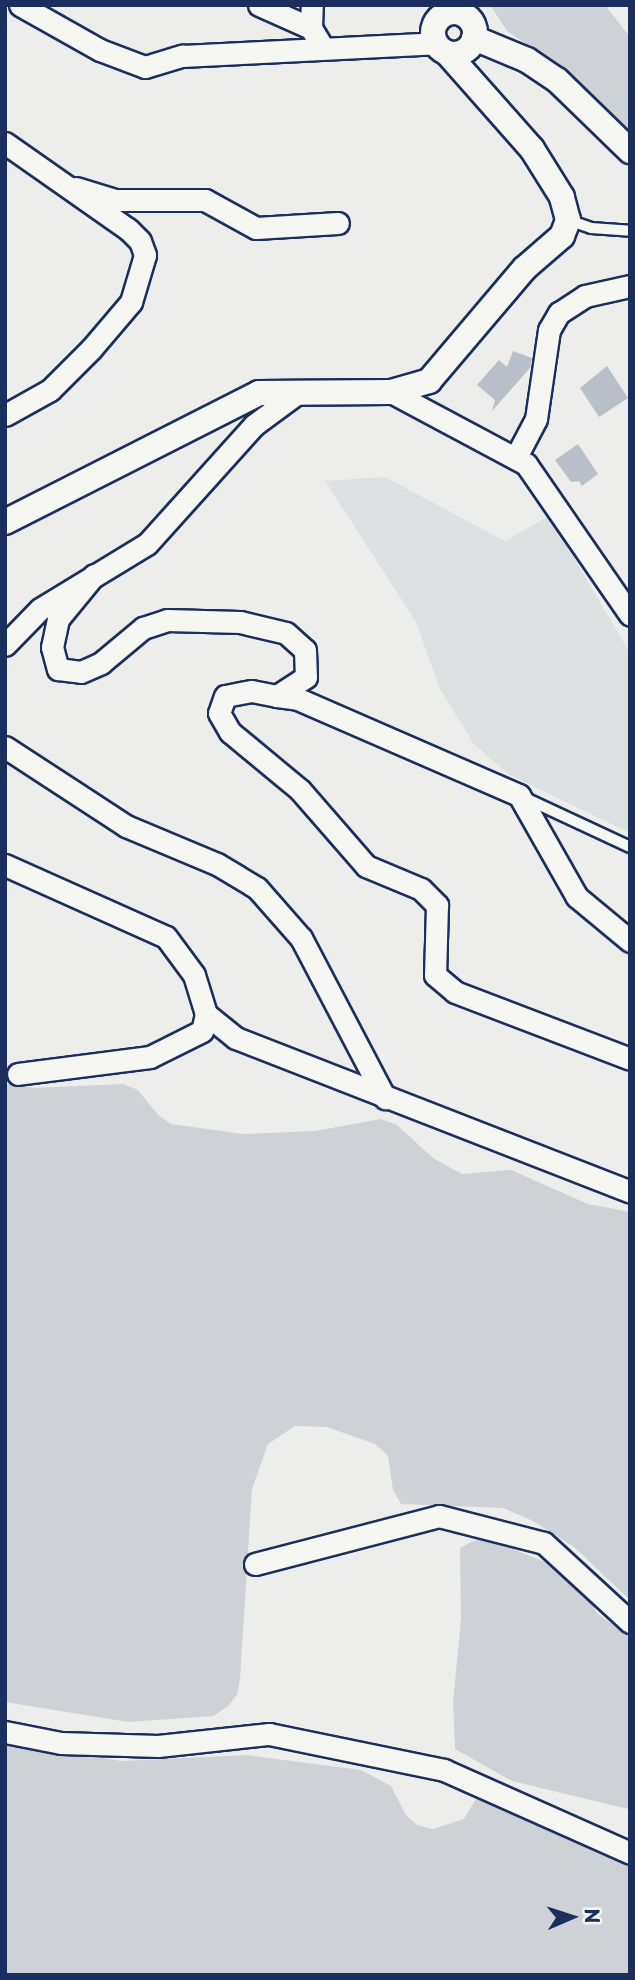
<!DOCTYPE html>
<style>
body{margin:0}
#map{position:relative;width:635px;height:1980px;overflow:hidden;background:#edeeec;font-family:"Playpen Sans",sans-serif}
div>[style]{position:absolute}
.built>*{inset:0;background:#dde0e1}
.green>*{inset:0;background:#ced2d7}
.building>*{inset:0;background:#b9bfc8}
.roads{filter:drop-shadow(2px 0 #1b2f5e) drop-shadow(-2px 0 #1b2f5e) drop-shadow(0 2px #1b2f5e) drop-shadow(0 -2px #1b2f5e)}
.service>*{height:10px;margin:-5px;padding:0 5px;transform-origin:5px;border-radius:5px;background:#f6f6f2}
.minor>*{height:21px;margin:-10.5px;padding:0 10.5px;transform-origin:10.5px;border-radius:10.5px;background:#f6f6f2}
.tertiary>*{height:24px;margin:-12px;padding:0 12px;transform-origin:12px;border-radius:12px;background:#f6f6f2}
.tertiary>.ring{margin:-12px;padding:0;box-sizing:content-box;background:none;border:24px solid #f6f6f2;border-radius:50%}
span{translate:-50% -50%;white-space:nowrap;text-align:center;line-height:1.15;-webkit-text-stroke:5px #f6f6f2;paint-order:stroke}
.frame{position:absolute;inset:0;border:7px solid #1b2f5e;pointer-events:none}
.north{position:absolute;left:537px;top:1882px;width:70px;height:70px;-webkit-text-stroke:5px #f6f6f2;paint-order:stroke;rotate:87deg;font-size:19px;font-weight:700;line-height:28px;text-align:center;color:#1b2f5e}
.north::after{content:'';display:block;margin:auto;width:24px;height:32px;background:#1b2f5e;clip-path:polygon(50% 0,100% 100%,50% 72%,0 100%)}
</style>
<div id="map">
<div class="built">
<div style="clip-path:polygon(385px 477px,505px 541px,549px 516px,630px 653px,630px 833px,508px 774px,473px 743px,440px 689px,416px 622px,325px 481px)"></div>
</div>
<div class="green">
<div style="clip-path:polygon(490px 5px,605px 5px,630px 37px,630px 133px,554px 62px,507px 31px)"></div>
<div style="clip-path:polygon(5px 1083px,33px 1088px,123px 1084px,138px 1090px,158px 1115px,171px 1124px,243px 1134px,315px 1131px,381px 1119px,397px 1125px,433px 1158px,462px 1174px,511px 1170px,588px 1204px,630px 1212px,630px 1600px,574px 1547px,533px 1521px,503px 1508px,401px 1504px,393px 1490px,388px 1456px,375px 1444px,327px 1427px,295px 1426px,268px 1444px,252px 1489px,240px 1679px,237px 1695px,227px 1707px,213px 1716px,128px 1722px,5px 1702px)"></div>
<div style="clip-path:polygon(475px 1540px,492px 1541px,553px 1565px,579px 1584px,597px 1613px,630px 1638px,628px 1809px,512px 1781px,455px 1749px,453px 1702px,461px 1620px,460px 1548px)"></div>
<div style="clip-path:polygon(5px 1743px,122px 1761px,247px 1755px,361px 1770px,391px 1786px,406px 1815px,417px 1825px,433px 1829px,464px 1819px,476px 1799px,502px 1806px,630px 1861px,630px 1975px,5px 1975px)"></div>
</div>
<div class="building">
<div style="clip-path:polygon(513px 351px,532px 358px,530px 368px,492px 411px,495px 400px,477px 385px,499px 360px,507px 367px)"></div>
<div style="clip-path:polygon(607px 366px,628px 398px,599px 417px,580px 388px)"></div>
<div style="clip-path:polygon(578px 444px,598px 474px,582px 486px,579px 481px,571px 482px,555px 460px)"></div>
</div>
<div class="roads">
<div class="service">
<div style="left:568px;top:220px;width:24px;rotate:19deg"></div>
<div style="left:591px;top:228px;width:39px;rotate:4deg"></div>
<div style="left:525px;top:798px;width:116px;rotate:25deg"></div>
</div>
<div class="minor">
<div style="left:20px;top:5px;width:92px;rotate:29.4deg"></div>
<div style="left:100px;top:50px;width:48px;rotate:20.7deg"></div>
<div style="left:145px;top:67px;width:39px;rotate:-17deg"></div>
<div style="left:182px;top:56px;width:254px;rotate:-2.9deg"></div>
<div style="left:259px;top:5px;width:57px;rotate:23.9deg"></div>
<div style="left:311px;top:28px;width:23px;rotate:59deg"></div>
<div style="left:311px;top:28px;width:23px;rotate:-88deg"></div>
<div style="left:5px;top:143px;width:150px;rotate:35deg"></div>
<div style="left:128px;top:229px;width:17px;rotate:45deg"></div>
<div style="left:140px;top:241px;width:15px;rotate:70deg"></div>
<div style="left:145px;top:255px;width:49px;rotate:106.6deg"></div>
<div style="left:131px;top:302px;width:62px;rotate:130.4deg"></div>
<div style="left:91px;top:349px;width:58px;rotate:135deg"></div>
<div style="left:50px;top:390px;width:51px;rotate:150.9deg"></div>
<div style="left:76px;top:188px;width:41px;rotate:17.1deg"></div>
<div style="left:115px;top:200px;width:90px"></div>
<div style="left:205px;top:200px;width:58px;rotate:28.8deg"></div>
<div style="left:256px;top:228px;width:82px;rotate:-3.5deg"></div>
<div style="left:391px;top:392px;width:153px;rotate:28.1deg"></div>
<div style="left:526px;top:464px;width:183px;rotate:55.4deg"></div>
<div style="left:516px;top:457px;width:43px;rotate:-62.2deg"></div>
<div style="left:536px;top:419px;width:90px;rotate:-81.7deg"></div>
<div style="left:549px;top:330px;width:20px;rotate:-60deg"></div>
<div style="left:559px;top:313px;width:31px;rotate:-33deg"></div>
<div style="left:585px;top:296px;width:46px;rotate:-12.5deg"></div>
<div style="left:94px;top:575px;width:57px;rotate:129.3deg"></div>
<div style="left:58px;top:619px;width:29px;rotate:102deg"></div>
<div style="left:52px;top:647px;width:23px;rotate:75deg"></div>
<div style="left:58px;top:669px;width:23px;rotate:7deg"></div>
<div style="left:81px;top:672px;width:22px;rotate:-24deg"></div>
<div style="left:101px;top:663px;width:55px;rotate:-39.8deg"></div>
<div style="left:143px;top:628px;width:25px;rotate:-18deg"></div>
<div style="left:167px;top:620px;width:73px;rotate:1.6deg"></div>
<div style="left:240px;top:622px;width:47px;rotate:13.4deg"></div>
<div style="left:286px;top:633px;width:25px;rotate:42deg"></div>
<div style="left:305px;top:650px;width:27px;rotate:88deg"></div>
<div style="left:306px;top:677px;width:35px;rotate:147deg"></div>
<div style="left:277px;top:696px;width:26px;rotate:-169deg"></div>
<div style="left:251px;top:691px;width:26px;rotate:169deg"></div>
<div style="left:225px;top:696px;width:18px;rotate:109deg"></div>
<div style="left:219px;top:713px;width:22px;rotate:60deg"></div>
<div style="left:230px;top:732px;width:91px;rotate:39.6deg"></div>
<div style="left:300px;top:790px;width:101px;rotate:49deg"></div>
<div style="left:366px;top:866px;width:60px;rotate:22.7deg"></div>
<div style="left:421px;top:889px;width:23px;rotate:45deg"></div>
<div style="left:437px;top:905px;width:70px;rotate:91.6deg"></div>
<div style="left:435px;top:975px;width:26px;rotate:40deg"></div>
<div style="left:455px;top:992px;width:187px;rotate:20.9deg"></div>
<div style="left:5px;top:645px;width:50px;rotate:-45.8deg"></div>
<div style="left:40px;top:609px;width:125px;rotate:-31.3deg"></div>
<div style="left:147px;top:544px;width:160px;rotate:-48deg"></div>
<div style="left:254px;top:425px;width:56px;rotate:-36.3deg"></div>
<div style="left:277px;top:696px;width:21px;rotate:8deg"></div>
<div style="left:298px;top:699px;width:241px;rotate:23.5deg"></div>
<div style="left:519px;top:795px;width:117px;rotate:60.4deg"></div>
<div style="left:577px;top:897px;width:69px;rotate:39.7deg"></div>
<div style="left:5px;top:747px;width:145px;rotate:33.1deg"></div>
<div style="left:126px;top:826px;width:99px;rotate:22.7deg"></div>
<div style="left:217px;top:864px;width:47px;rotate:31deg"></div>
<div style="left:257px;top:888px;width:67px;rotate:48.7deg"></div>
<div style="left:301px;top:938px;width:181px;rotate:62.3deg"></div>
<div style="left:5px;top:865px;width:176px;rotate:24.1deg"></div>
<div style="left:166px;top:937px;width:47px;rotate:53.6deg"></div>
<div style="left:194px;top:975px;width:41px;rotate:72.9deg"></div>
<div style="left:206px;top:1014px;width:17px;rotate:103deg"></div>
<div style="left:202px;top:1031px;width:58px;rotate:153.4deg"></div>
<div style="left:150px;top:1057px;width:133px;rotate:172.7deg"></div>
<div style="left:206px;top:1014px;width:38px;rotate:39deg"></div>
<div style="left:236px;top:1038px;width:423px;rotate:21.3deg"></div>
<div style="left:255px;top:1564px;width:190px;rotate:-14.6deg"></div>
<div style="left:439px;top:1516px;width:108px;rotate:14.4deg"></div>
<div style="left:544px;top:1543px;width:117px;rotate:42.6deg"></div>
<div style="left:5px;top:1732px;width:57px;rotate:11.1deg"></div>
<div style="left:61px;top:1743px;width:97px;rotate:1.8deg"></div>
<div style="left:158px;top:1746px;width:112px;rotate:-6.2deg"></div>
<div style="left:269px;top:1734px;width:179px;rotate:11.6deg"></div>
<div style="left:444px;top:1770px;width:204px;rotate:24deg"></div>
</div>
<div class="tertiary">
<div class="ring" style="left:433px;top:12px;width:18px;height:18px"></div>
<div style="left:474px;top:38px;width:57px;rotate:22.5deg"></div>
<div style="left:527px;top:60px;width:36px;rotate:34deg"></div>
<div style="left:557px;top:80px;width:102px;rotate:44.2deg"></div>
<div style="left:5px;top:522px;width:285px;rotate:-26.9deg"></div>
<div style="left:259px;top:393px;width:132px;rotate:-0.4deg"></div>
<div style="left:391px;top:392px;width:40px;rotate:-16deg"></div>
<div style="left:429px;top:381px;width:148px;rotate:-49.7deg"></div>
<div style="left:525px;top:268px;width:49px;rotate:-40.9deg"></div>
<div style="left:562px;top:236px;width:17px;rotate:-69deg"></div>
<div style="left:568px;top:220px;width:24px;rotate:-105deg"></div>
<div style="left:562px;top:197px;width:57px;rotate:-122deg"></div>
<div style="left:532px;top:149px;width:128px;rotate:-131.5deg"></div>
</div>
</div>
<div class="frame"></div>
<div class="north">N</div>
</div>
